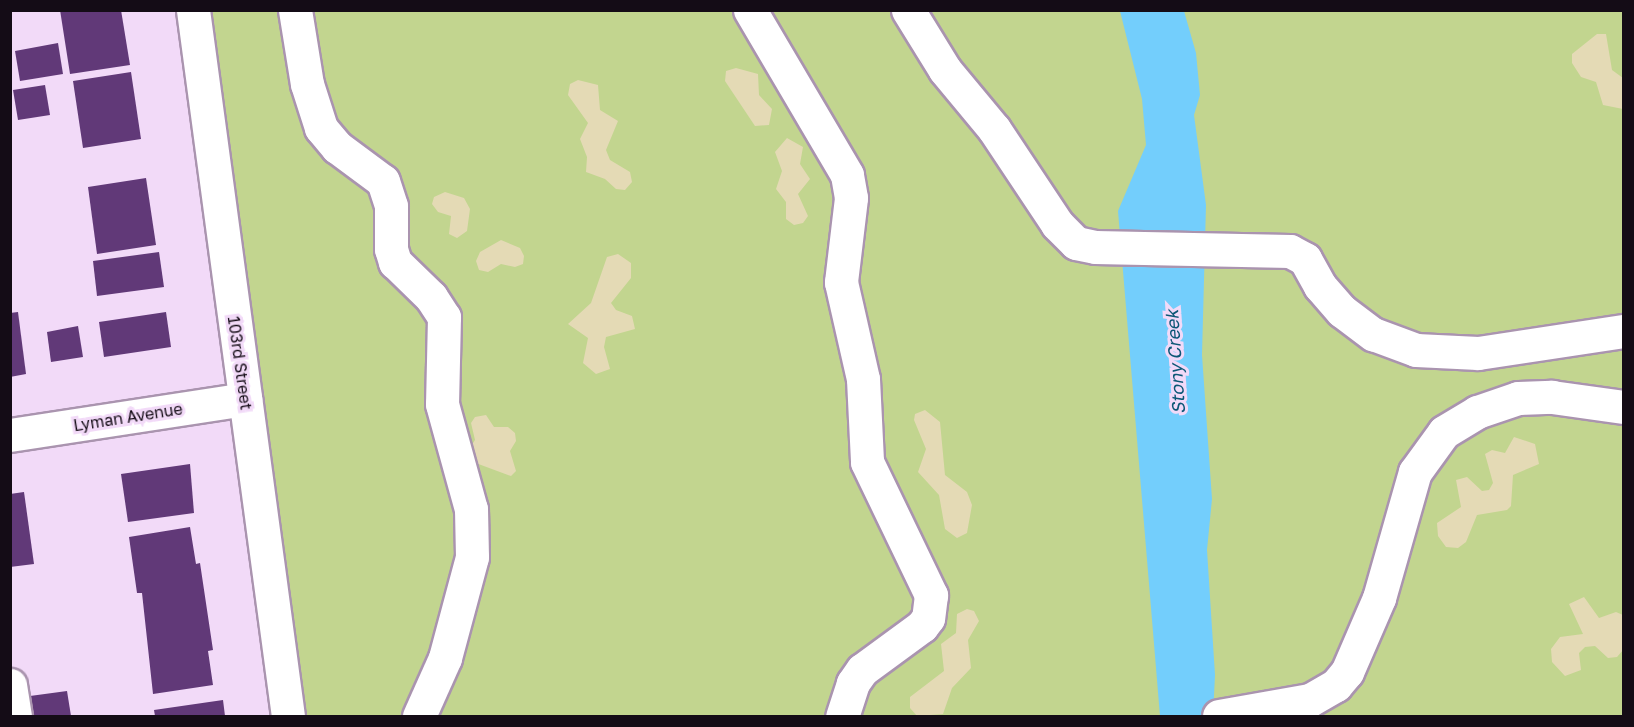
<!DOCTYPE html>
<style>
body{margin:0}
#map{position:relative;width:1634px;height:727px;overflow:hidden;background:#f2daf8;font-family:"Golos Text",sans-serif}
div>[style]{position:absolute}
.green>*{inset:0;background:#c2d58f}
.sand>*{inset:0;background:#e4dab5}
.water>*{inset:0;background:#73cefc}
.building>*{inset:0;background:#613978}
.roads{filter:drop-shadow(2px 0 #aa94af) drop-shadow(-2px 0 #aa94af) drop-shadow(0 2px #aa94af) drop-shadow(0 -2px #aa94af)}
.minor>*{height:33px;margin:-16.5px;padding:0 16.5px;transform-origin:16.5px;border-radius:16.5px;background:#fff}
span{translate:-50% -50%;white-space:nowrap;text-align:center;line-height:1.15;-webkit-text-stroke:6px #f2daf8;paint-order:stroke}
.street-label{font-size:16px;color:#140c16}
.water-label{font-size:18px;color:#0c5776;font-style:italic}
.frame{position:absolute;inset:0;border:12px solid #140c16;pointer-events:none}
</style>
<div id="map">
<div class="green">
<div style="clip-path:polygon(211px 11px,1623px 11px,1623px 716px,306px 716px)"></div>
</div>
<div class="sand">
<div style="clip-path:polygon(1597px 34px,1606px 34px,1612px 70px,1623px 78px,1623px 109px,1603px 105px,1596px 82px,1581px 77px,1572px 63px,1572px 54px)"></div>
<div style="clip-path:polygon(736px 68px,758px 74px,759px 95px,772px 109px,769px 125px,755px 126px,725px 81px,726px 71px)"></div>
<div style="clip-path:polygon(578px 80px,598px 85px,600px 110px,618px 121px,606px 150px,610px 160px,630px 172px,632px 182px,625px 190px,616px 189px,605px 179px,586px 172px,587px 157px,580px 139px,588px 123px,568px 95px,570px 84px)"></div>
<div style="clip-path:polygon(787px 138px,803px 147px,800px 164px,810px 179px,798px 194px,808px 216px,803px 223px,794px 225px,786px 219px,786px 202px,776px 189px,782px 171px,775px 152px)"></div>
<div style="clip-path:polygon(445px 192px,464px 198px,470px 209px,467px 231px,457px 238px,449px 234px,451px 216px,438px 212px,432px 204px,434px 197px)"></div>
<div style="clip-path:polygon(501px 240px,520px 248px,524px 256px,523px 264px,515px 267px,501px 264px,488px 272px,479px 270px,476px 261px,480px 252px)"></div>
<div style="clip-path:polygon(618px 254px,631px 263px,631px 278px,611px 303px,616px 310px,632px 316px,635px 329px,606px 337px,604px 347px,610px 369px,596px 374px,583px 363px,588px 338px,568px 324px,591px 303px,607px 257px)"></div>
<div style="clip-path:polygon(925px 410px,940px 422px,945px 475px,967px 492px,972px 505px,967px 533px,957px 538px,945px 529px,939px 495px,918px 472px,926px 449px,914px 420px,915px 414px)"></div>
<div style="clip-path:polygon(486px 415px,494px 427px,508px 427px,515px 433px,516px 441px,510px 451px,516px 471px,511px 476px,473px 462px,469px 449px,475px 440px,471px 423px,475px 417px)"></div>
<div style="clip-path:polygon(1514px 437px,1535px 444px,1539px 464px,1513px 475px,1511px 506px,1507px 510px,1477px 515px,1466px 542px,1458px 548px,1446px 547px,1438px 536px,1437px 523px,1461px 507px,1456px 480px,1467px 477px,1482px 491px,1489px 490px,1493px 483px,1485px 454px,1492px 450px,1505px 453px)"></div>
<div style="clip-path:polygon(1584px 597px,1599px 618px,1616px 612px,1623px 615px,1623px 650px,1617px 657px,1608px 658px,1595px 646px,1585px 647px,1579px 653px,1581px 670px,1565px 676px,1552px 662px,1551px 649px,1560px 637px,1583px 634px,1569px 604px)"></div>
<div style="clip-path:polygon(967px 609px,974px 611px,979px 621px,968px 640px,971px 668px,952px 688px,943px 714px,917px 716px,910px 708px,910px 697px,944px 671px,941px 644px,956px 633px,957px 614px)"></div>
</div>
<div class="water">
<div style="clip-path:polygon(1120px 11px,1184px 11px,1196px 53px,1200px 95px,1194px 115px,1206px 205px,1202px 355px,1212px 499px,1207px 550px,1215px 675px,1213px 716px,1160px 716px,1118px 211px,1146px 145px,1142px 99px)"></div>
</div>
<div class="building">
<div style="clip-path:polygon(60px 10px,121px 10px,130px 65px,70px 74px)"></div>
<div style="clip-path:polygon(58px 43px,63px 74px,20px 81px,15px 51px)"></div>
<div style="clip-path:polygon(131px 72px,141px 139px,83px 148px,73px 81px)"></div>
<div style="clip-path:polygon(45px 85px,50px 115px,18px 120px,13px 90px)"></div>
<div style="clip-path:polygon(146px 178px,156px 245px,97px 254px,88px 187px)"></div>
<div style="clip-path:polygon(159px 252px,164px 287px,97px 296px,93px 261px)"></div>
<div style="clip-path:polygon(18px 312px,26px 374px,10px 377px,10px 313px)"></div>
<div style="clip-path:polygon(166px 312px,171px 347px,104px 357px,99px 322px)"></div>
<div style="clip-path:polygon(78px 326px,83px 357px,51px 362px,47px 332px)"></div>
<div style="clip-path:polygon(190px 464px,194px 513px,128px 522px,121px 474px)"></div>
<div style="clip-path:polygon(24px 492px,34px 564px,10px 567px,10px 494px)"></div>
<div style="clip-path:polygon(190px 527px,196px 564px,200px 563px,213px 650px,208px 651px,213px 685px,153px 694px,142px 593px,137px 593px,129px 537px)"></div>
<div style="clip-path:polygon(67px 691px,71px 716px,33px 716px,30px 696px)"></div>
<div style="clip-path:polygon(223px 700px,225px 716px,155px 716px,154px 710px)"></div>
</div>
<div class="roads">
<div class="minor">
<div style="left:193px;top:10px;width:712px;rotate:82.34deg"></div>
<div style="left:295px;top:10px;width:75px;rotate:80.8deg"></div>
<div style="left:307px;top:84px;width:46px;rotate:72.3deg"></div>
<div style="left:321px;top:128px;width:25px;rotate:50deg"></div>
<div style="left:337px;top:147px;width:57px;rotate:36.5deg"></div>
<div style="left:383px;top:181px;width:26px;rotate:72deg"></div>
<div style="left:391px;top:206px;width:43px;rotate:90deg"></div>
<div style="left:391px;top:249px;width:14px;rotate:73deg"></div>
<div style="left:395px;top:262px;width:50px;rotate:44.2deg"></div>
<div style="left:431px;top:297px;width:24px;rotate:57deg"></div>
<div style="left:444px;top:317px;width:87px;rotate:91.3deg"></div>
<div style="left:442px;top:404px;width:109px;rotate:74.6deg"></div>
<div style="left:471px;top:509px;width:48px;rotate:88.8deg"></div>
<div style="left:472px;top:557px;width:105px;rotate:105deg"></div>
<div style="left:445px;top:658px;width:64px;rotate:114.1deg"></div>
<div style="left:750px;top:10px;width:191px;rotate:59.5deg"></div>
<div style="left:847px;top:175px;width:23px;rotate:80deg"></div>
<div style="left:851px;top:198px;width:85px;rotate:96.8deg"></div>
<div style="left:841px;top:282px;width:99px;rotate:77.2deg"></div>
<div style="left:863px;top:379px;width:83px;rotate:87.2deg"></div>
<div style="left:867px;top:462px;width:148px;rotate:64.3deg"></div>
<div style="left:931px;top:595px;width:23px;rotate:97deg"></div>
<div style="left:928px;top:618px;width:10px;rotate:127deg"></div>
<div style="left:922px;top:626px;width:74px;rotate:143.7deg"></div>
<div style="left:862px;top:670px;width:16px;rotate:125deg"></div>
<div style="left:853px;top:683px;width:35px;rotate:108deg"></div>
<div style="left:908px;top:10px;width:70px;rotate:58.3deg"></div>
<div style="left:945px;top:70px;width:77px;rotate:50.3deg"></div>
<div style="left:994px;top:129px;width:114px;rotate:56.4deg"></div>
<div style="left:1057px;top:224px;width:27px;rotate:45deg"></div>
<div style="left:1076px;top:243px;width:19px;rotate:12deg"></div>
<div style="left:1095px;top:247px;width:195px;rotate:1.2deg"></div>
<div style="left:1290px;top:251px;width:17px;rotate:28deg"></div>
<div style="left:1305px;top:259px;width:31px;rotate:61deg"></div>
<div style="left:1320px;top:286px;width:33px;rotate:49deg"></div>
<div style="left:1342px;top:311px;width:39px;rotate:37deg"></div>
<div style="left:1373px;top:334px;width:46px;rotate:20.4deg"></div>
<div style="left:1416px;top:350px;width:62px;rotate:2.8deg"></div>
<div style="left:1478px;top:353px;width:148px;rotate:-8.6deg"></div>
<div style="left:10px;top:435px;width:238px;rotate:-8.7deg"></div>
<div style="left:10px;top:685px;width:31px;rotate:81deg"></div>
<div style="left:1219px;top:716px;width:92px;rotate:-10deg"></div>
<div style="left:1310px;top:700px;width:30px;rotate:-30deg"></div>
<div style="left:1336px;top:685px;width:17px;rotate:-50deg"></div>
<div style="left:1347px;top:672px;width:81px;rotate:-66.6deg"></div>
<div style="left:1379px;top:598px;width:131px;rotate:-74.1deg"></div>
<div style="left:1415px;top:472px;width:49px;rotate:-54.1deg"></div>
<div style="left:1444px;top:432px;width:39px;rotate:-31deg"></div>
<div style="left:1477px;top:412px;width:43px;rotate:-18.9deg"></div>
<div style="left:1518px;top:398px;width:34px;rotate:-2deg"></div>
<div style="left:1552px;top:397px;width:73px;rotate:7.9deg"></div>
</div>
</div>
<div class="street-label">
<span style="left:240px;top:363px;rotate:82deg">103rd Street</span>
<span style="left:128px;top:417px;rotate:-9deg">Lyman Avenue</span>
</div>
<div class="water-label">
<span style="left:1175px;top:362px;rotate:-94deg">Stony Creek</span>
</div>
<div class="frame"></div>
</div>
